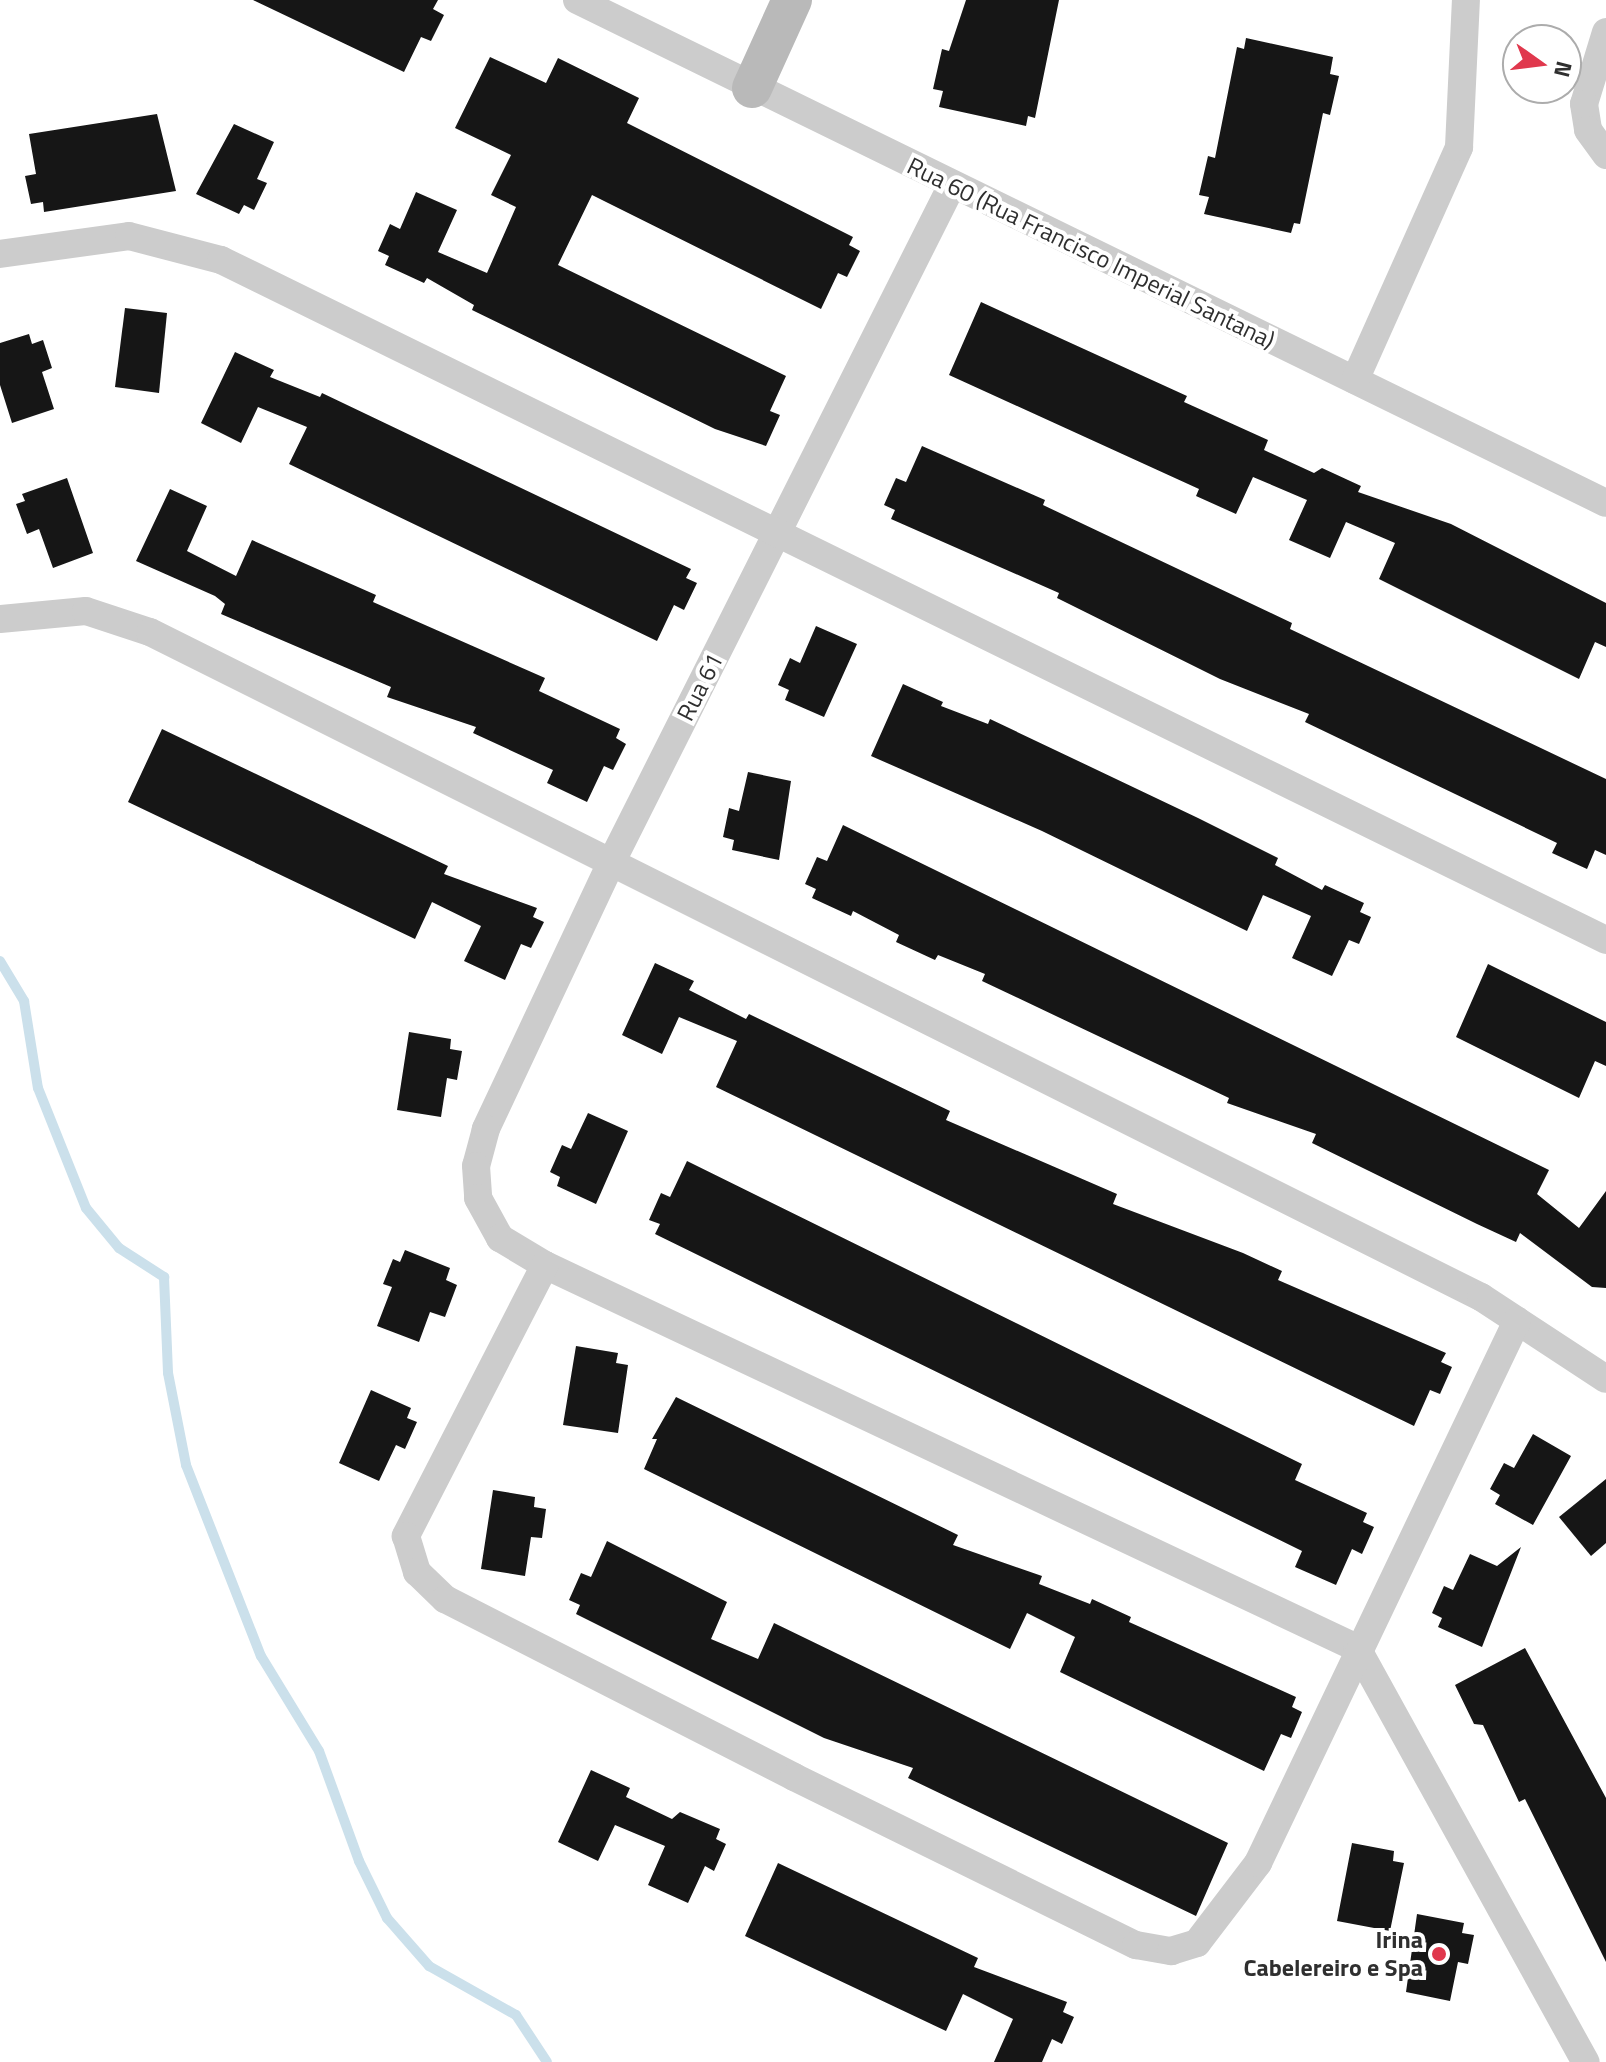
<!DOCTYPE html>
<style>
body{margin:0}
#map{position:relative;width:1606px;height:2062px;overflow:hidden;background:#fff;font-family:"Titillium Web",sans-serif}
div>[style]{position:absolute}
.stream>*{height:10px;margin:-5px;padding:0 5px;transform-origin:5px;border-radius:5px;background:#cbe0eb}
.building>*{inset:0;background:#161616}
.street>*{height:28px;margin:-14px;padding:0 14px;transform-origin:14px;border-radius:14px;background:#ccc}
.secondary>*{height:40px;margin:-20px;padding:0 20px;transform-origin:20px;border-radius:20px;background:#b9b9b9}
.dots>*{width:22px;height:22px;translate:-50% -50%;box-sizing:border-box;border:4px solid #fff;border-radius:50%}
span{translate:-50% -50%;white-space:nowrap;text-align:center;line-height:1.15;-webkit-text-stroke:8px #fff;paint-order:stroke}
.street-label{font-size:24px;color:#2f2f2f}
.poi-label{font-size:24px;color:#2f2f2f;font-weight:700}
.right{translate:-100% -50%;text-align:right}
.north{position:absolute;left:1502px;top:24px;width:80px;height:80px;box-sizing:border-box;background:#fff;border:2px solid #acacac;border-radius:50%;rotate:104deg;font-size:22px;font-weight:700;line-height:32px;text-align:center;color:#2f2f2f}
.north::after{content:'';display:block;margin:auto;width:28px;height:36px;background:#e0384d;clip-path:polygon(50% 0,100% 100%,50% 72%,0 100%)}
</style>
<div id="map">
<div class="stream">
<div style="left:0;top:961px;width:47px;rotate:59deg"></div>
<div style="left:24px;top:1001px;width:88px;rotate:80.9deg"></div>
<div style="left:38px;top:1088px;width:129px;rotate:68.2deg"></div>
<div style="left:86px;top:1208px;width:52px;rotate:50.5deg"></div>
<div style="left:119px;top:1248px;width:54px;rotate:32.8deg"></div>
<div style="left:164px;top:1277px;width:96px;rotate:87.6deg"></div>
<div style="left:168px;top:1373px;width:94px;rotate:78.9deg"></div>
<div style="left:186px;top:1465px;width:205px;rotate:68.6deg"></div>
<div style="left:261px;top:1656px;width:111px;rotate:58.6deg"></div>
<div style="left:319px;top:1751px;width:117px;rotate:70deg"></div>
<div style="left:359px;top:1861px;width:64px;rotate:63.8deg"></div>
<div style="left:387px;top:1918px;width:64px;rotate:48.8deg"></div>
<div style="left:429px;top:1966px;width:100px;rotate:29.4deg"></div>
<div style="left:516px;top:2015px;width:56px;rotate:56.6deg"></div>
</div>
<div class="building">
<div style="clip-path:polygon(253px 0,438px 0,433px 9px,444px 15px,431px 41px,421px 37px,404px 72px)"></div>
<div style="clip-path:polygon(966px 0,1059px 0,1035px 118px,1028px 116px,1026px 126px,939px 107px,943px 91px,933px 89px,942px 49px,949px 51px)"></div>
<div style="clip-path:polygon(1246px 38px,1333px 57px,1330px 74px,1339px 76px,1330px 115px,1323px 113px,1300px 224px,1294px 223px,1291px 233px,1204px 214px,1209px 197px,1199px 195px,1208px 156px,1215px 158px,1237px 47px,1244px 49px)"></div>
<div style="clip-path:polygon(490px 57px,546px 83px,558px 58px,639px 98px,627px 123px,853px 237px,849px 245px,860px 251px,847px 277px,838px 273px,821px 309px,592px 195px,558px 265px,786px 376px,770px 411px,780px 415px,766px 446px,715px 429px,554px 350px,472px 310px,474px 305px,427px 278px,424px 283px,385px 265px,389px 256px,378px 251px,390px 224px,400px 229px,416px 192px,457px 210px,438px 252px,487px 273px,516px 207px,491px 195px,511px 155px,455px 128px)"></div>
<div style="clip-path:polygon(157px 114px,176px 191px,44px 212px,43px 202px,31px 204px,25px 176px,36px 174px,29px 134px)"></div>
<div style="clip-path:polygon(234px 124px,274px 142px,257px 179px,267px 183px,254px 210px,244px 205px,239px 214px,196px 194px)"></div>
<div style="clip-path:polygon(981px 302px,1187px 396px,1184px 402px,1268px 440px,1264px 450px,1314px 473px,1322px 468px,1361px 486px,1358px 492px,1451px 524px,1606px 603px,1606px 647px,1595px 642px,1579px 679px,1379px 579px,1395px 543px,1346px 522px,1330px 558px,1289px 540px,1307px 500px,1253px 477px,1236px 514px,1196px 496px,1199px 489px,949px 375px)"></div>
<div style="clip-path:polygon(125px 308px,167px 313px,159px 393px,115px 387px)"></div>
<div style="clip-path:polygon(29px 334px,32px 344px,43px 340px,52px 368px,42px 372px,54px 409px,12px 423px,0 385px,0 343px)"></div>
<div style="clip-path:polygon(235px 352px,274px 370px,270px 377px,320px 397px,322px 393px,691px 569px,686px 578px,697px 583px,684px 610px,674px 605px,657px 641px,289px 464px,307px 427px,258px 407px,241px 443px,201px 423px)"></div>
<div style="clip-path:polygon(922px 446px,1045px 500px,1043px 505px,1292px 623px,1290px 629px,1606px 779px,1606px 855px,1595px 850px,1587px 869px,1552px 853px,1557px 843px,1305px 722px,1309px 714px,1220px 679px,1057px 598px,1059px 593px,891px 519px,895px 510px,884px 505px,896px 478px,906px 482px)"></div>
<div style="clip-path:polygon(67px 478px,93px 553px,53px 568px,39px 529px,27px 534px,16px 504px,25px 501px,22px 494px)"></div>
<div style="clip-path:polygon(170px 489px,207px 506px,187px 551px,236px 576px,252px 540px,376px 595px,373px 602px,545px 678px,539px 691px,620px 729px,616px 738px,626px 744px,613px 770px,604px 766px,587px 802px,547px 783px,553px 770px,473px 733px,476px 727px,387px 697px,391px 687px,221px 614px,225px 604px,215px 596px,136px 561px)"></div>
<div style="clip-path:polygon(816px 626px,857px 644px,824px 717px,785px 700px,789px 690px,778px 685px,790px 658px,800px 663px)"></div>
<div style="clip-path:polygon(903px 684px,943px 702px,941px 706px,988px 724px,990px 719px,1198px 818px,1278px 858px,1275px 865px,1322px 890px,1325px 885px,1364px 903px,1360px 912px,1371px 917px,1359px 944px,1349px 940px,1332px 976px,1292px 958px,1311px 916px,1263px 895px,1247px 931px,1042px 831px,871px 756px)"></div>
<div style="clip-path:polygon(162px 729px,448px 866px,444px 874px,537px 908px,533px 917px,544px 922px,531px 948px,521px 944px,505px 980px,464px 961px,481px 926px,432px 902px,415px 939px,128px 802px)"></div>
<div style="clip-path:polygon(748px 772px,791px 781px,779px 860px,732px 850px,734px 840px,723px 837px,729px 808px,739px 811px)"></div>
<div style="clip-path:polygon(843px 825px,1549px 1170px,1537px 1194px,1579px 1228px,1606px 1191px,1606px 1288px,1592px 1287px,1520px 1233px,1516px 1242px,1477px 1224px,1312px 1143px,1316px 1134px,1227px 1103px,1229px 1098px,982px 981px,985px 974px,938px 955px,935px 960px,896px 942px,899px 935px,853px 911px,851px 916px,812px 898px,816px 889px,805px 884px,817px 857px,827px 861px)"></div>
<div style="clip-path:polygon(655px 963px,694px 981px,689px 990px,746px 1019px,749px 1014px,950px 1111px,946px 1120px,1117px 1194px,1113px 1204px,1243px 1253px,1282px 1271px,1278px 1280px,1446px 1353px,1441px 1362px,1452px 1367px,1440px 1394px,1430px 1390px,1414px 1426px,716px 1087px,737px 1041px,679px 1017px,662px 1054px,622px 1035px)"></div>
<div style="clip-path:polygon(1488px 964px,1606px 1022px,1606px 1066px,1595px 1061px,1579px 1098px,1456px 1037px)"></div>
<div style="clip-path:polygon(409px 1032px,451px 1039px,450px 1049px,462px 1051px,457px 1080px,447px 1078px,441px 1117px,397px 1110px)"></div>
<div style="clip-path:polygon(588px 1113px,628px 1131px,596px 1204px,557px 1186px,560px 1177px,550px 1172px,562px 1145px,571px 1149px)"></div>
<div style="clip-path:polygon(687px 1161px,1302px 1464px,1295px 1480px,1367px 1513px,1363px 1522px,1374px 1527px,1362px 1554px,1352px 1549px,1336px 1585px,1295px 1567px,1302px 1551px,655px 1234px,660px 1224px,649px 1220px,661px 1193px,670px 1197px)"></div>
<div style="clip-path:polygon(405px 1250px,450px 1268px,446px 1280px,457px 1285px,445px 1317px,430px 1312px,419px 1342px,377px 1326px,392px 1287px,383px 1284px,393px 1259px,400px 1262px)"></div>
<div style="clip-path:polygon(576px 1346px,618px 1353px,616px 1363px,628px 1365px,618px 1433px,563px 1425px)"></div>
<div style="clip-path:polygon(371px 1390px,411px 1408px,407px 1418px,417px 1422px,405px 1449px,396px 1445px,379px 1481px,339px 1463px)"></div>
<div style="clip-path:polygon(676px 1397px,958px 1535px,953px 1545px,1042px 1576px,1039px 1584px,1090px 1604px,1092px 1599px,1131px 1617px,1129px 1622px,1296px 1697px,1292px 1707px,1302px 1712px,1291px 1738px,1281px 1734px,1264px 1771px,1060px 1672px,1075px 1637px,1027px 1613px,1010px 1649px,644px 1469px,657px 1439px,652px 1439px)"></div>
<div style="clip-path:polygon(1533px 1434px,1571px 1456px,1533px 1525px,1495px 1504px,1500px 1495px,1490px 1489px,1504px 1463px,1514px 1468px)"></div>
<div style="clip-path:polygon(1606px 1479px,1606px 1543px,1591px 1556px,1559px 1517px)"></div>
<div style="clip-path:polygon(493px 1490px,535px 1497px,534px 1507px,546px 1509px,542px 1538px,531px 1537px,525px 1576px,481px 1569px)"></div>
<div style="clip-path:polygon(607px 1541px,727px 1602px,711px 1639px,758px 1659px,774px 1623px,1228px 1843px,1196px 1916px,908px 1778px,913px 1768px,824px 1738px,576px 1614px,580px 1605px,569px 1600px,581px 1573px,591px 1577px)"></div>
<div style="clip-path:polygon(1521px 1547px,1482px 1647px,1438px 1627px,1442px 1618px,1432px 1613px,1444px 1586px,1453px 1590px,1470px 1554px,1497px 1566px)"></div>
<div style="clip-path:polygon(1525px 1648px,1606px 1798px,1606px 1962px,1525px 1799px,1519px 1802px,1483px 1725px,1474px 1724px,1455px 1685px)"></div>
<div style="clip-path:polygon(591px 1770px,630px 1788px,626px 1797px,672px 1819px,680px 1812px,720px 1829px,716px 1839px,726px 1844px,714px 1871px,705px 1866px,688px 1903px,648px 1885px,665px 1846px,615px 1825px,598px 1861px,558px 1842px)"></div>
<div style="clip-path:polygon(1352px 1843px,1394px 1851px,1393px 1861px,1404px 1863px,1390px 1931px,1337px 1921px)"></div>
<div style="clip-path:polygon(778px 1863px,978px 1958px,974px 1967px,1067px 2002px,1063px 2012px,1074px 2017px,1062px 2044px,1052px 2039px,1042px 2062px,994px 2062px,1013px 2019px,963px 1994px,946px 2031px,745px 1936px)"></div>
<div style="clip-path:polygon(1417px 1914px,1464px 1923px,1462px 1933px,1474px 1935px,1468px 1964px,1458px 1962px,1450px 2001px,1406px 1992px)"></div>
</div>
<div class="street">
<div style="left:577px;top:0;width:1145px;rotate:26.05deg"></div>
<div style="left:1606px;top:32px;width:75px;rotate:107deg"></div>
<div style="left:1584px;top:104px;width:26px;rotate:81deg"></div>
<div style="left:1588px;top:130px;width:31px;rotate:54deg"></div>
<div style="left:952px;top:185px;width:761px;rotate:116.7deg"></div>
<div style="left:610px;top:865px;width:292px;rotate:115.2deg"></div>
<div style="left:486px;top:1129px;width:38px;rotate:105deg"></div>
<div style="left:476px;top:1166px;width:32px;rotate:86deg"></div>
<div style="left:478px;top:1198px;width:46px;rotate:61.2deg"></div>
<div style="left:500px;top:1238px;width:52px;rotate:31deg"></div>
<div style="left:545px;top:1265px;width:898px;rotate:25.25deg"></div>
<div style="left:1357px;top:1648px;width:473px;rotate:61.1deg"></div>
<div style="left:0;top:254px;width:130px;rotate:-7.9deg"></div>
<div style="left:129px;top:236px;width:95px;rotate:14.6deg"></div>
<div style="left:221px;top:260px;width:1543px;rotate:26.15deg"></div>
<div style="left:1355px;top:380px;width:255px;rotate:-65.9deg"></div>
<div style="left:1459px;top:147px;width:147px;rotate:-87.3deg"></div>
<div style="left:0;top:619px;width:86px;rotate:-5.3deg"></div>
<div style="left:86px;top:611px;width:67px;rotate:18.2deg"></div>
<div style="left:150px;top:632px;width:1488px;rotate:26.55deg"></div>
<div style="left:1481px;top:1297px;width:149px;rotate:33.3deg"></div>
<div style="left:545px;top:1265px;width:305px;rotate:117.2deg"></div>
<div style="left:406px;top:1536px;width:38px;rotate:73deg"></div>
<div style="left:417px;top:1572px;width:39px;rotate:44deg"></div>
<div style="left:445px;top:1599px;width:392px;rotate:27deg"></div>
<div style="left:794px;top:1777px;width:381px;rotate:26.2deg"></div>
<div style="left:1136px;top:1945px;width:36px;rotate:10deg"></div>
<div style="left:1171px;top:1951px;width:27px;rotate:-17deg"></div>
<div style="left:1197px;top:1943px;width:101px;rotate:-52.7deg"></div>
<div style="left:1258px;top:1863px;width:601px;rotate:-64.46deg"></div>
</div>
<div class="secondary">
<div style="left:752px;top:88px;width:97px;rotate:-65.6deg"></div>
</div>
<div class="dots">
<div style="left:1439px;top:1954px;background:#e0384d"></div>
</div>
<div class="street-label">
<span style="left:1091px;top:253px;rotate:26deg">Rua 60 (Rua Francisco Imperial Santana)</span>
<span style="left:700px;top:687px;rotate:-63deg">Rua 61</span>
</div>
<div class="poi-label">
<span class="right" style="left:1423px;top:1954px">Irina<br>Cabelereiro e Spa</span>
</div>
<div class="north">N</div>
</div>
